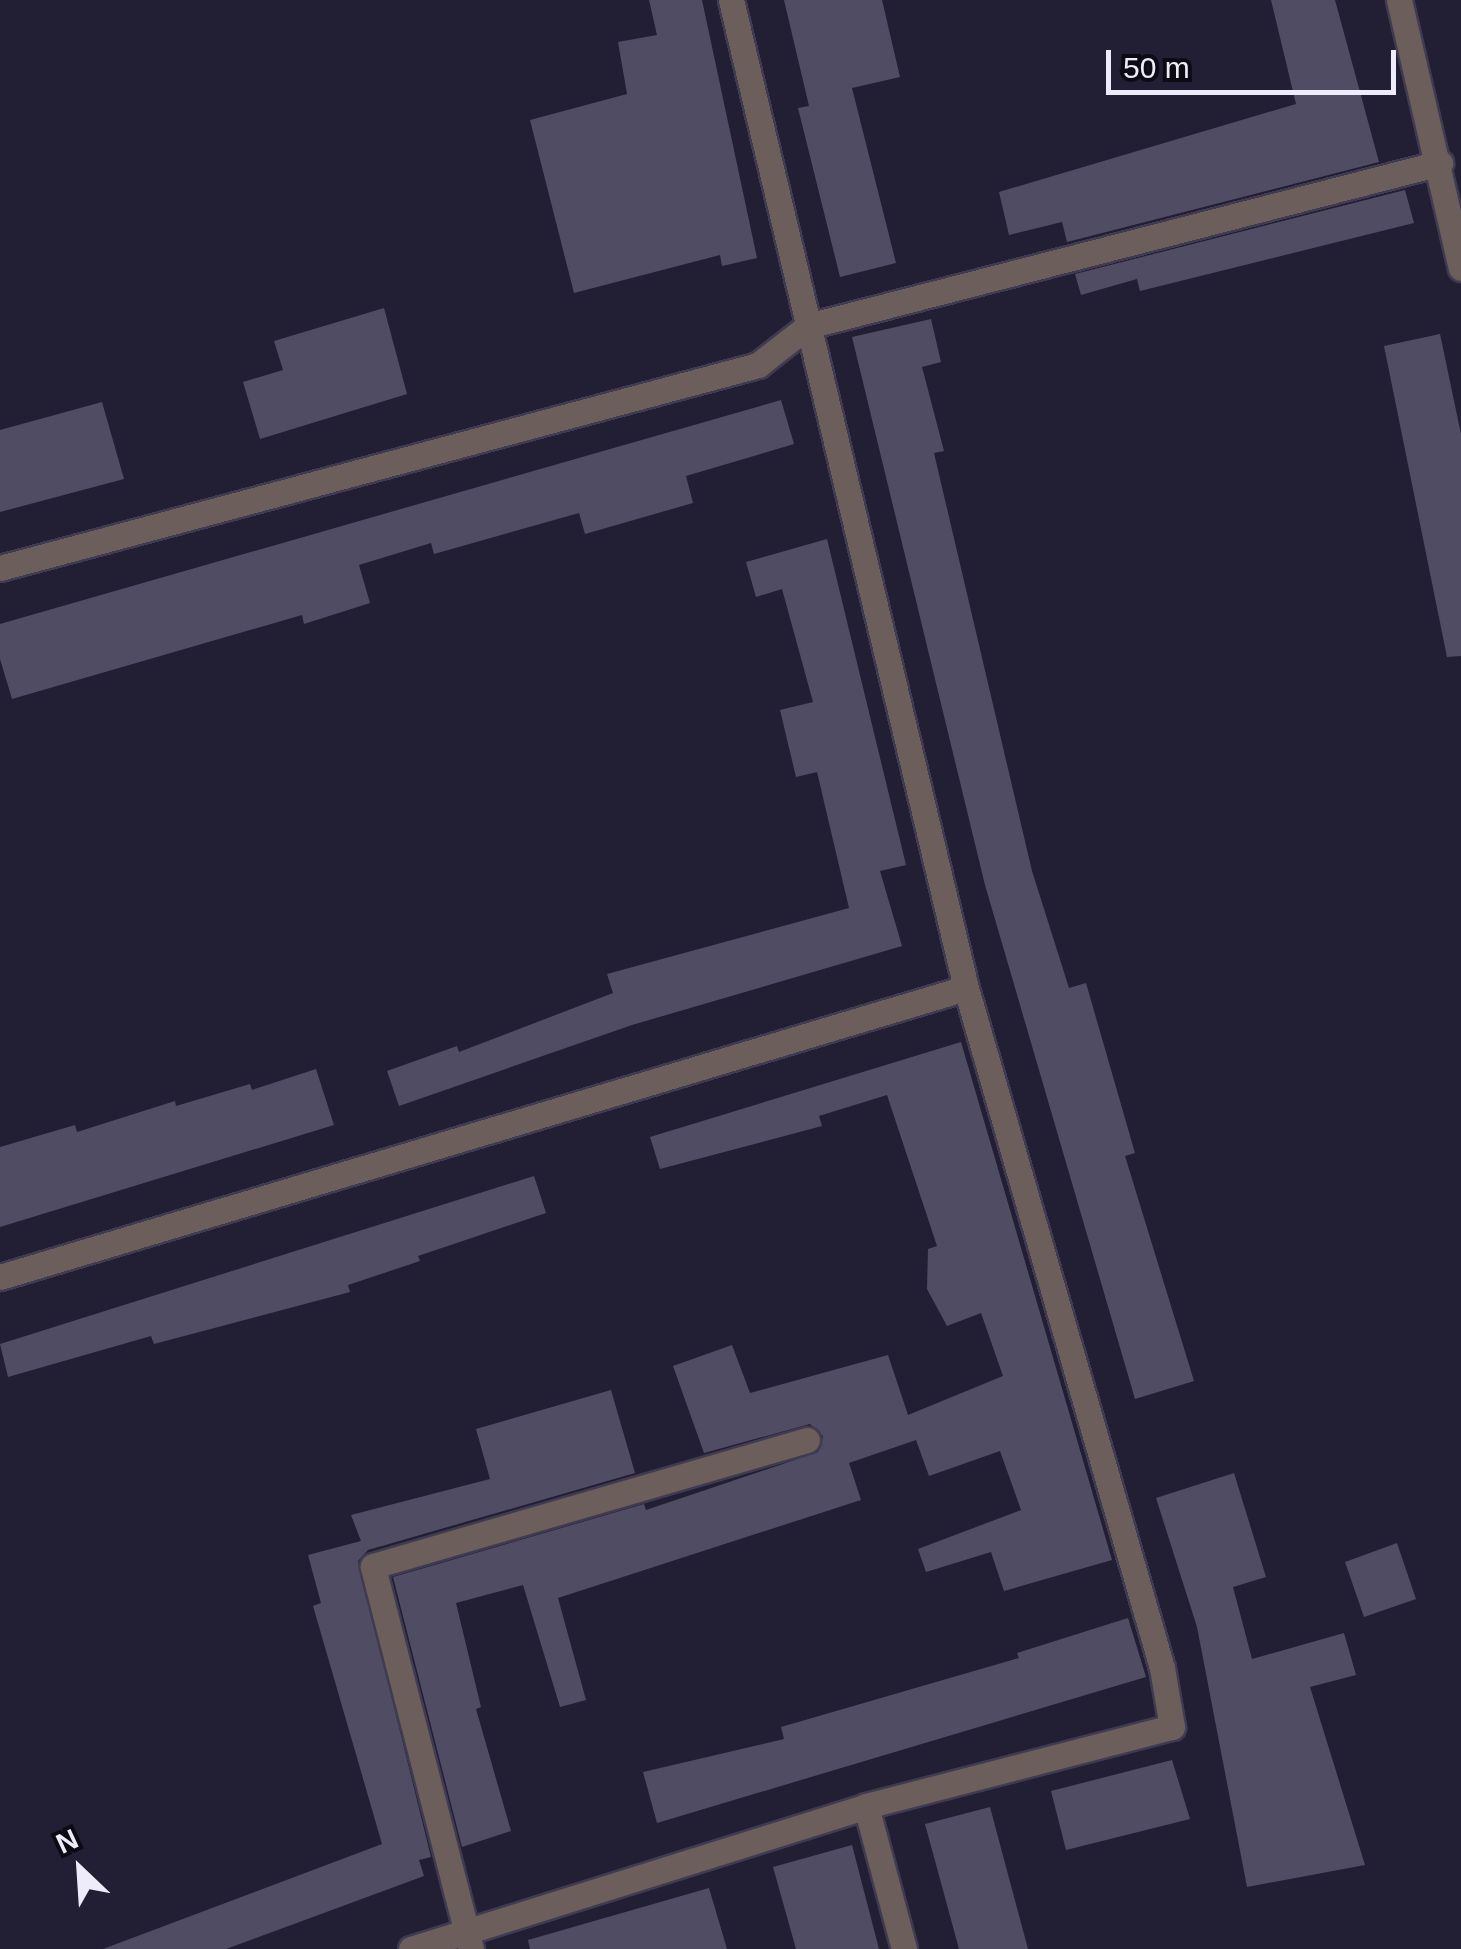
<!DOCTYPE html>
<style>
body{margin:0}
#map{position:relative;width:1461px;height:1949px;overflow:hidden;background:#221f35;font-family:Arial,sans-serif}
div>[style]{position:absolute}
.building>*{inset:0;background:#4f4c64}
.roads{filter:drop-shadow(2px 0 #3f3c51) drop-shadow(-2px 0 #3f3c51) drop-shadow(0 2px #3f3c51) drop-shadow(0 -2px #3f3c51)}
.minor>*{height:25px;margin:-12.5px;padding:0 12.5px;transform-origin:12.5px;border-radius:12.5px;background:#6c5e5b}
span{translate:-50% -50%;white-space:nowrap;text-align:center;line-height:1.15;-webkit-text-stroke:8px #0c0b14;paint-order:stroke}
.north{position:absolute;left:30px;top:1819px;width:100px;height:100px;-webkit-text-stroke:8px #0c0b14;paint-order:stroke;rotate:335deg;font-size:28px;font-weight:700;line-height:40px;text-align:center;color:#eeecfb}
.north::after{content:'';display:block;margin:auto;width:35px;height:45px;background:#eeecfb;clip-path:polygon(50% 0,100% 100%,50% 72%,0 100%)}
.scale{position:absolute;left:1106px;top:50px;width:290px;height:45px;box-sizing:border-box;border:5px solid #eeecfb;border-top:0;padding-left:12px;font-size:30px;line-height:35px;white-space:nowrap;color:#eeecfb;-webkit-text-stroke:8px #0c0b14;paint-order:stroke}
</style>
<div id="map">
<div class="building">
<div style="clip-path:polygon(649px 0,702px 0,757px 258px,722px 266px,720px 255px,574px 293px,530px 120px,627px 94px,618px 42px,657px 35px)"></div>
<div style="clip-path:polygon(784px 0,882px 0,900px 77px,852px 88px,896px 263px,840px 277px,798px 108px,809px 106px)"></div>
<div style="clip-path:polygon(1271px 0,1335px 0,1379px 162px,1067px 242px,1062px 222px,1009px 235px,999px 192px,1296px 104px)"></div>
<div style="clip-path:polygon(1405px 190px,1414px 223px,1140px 291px,1137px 279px,1081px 295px,1075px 274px)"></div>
<div style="clip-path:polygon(384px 308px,407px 394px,260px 439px,243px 382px,283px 370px,274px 341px)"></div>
<div style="clip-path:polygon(931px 319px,941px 362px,922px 367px,944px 451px,934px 453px,1032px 871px,1069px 988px,1086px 983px,1135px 1153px,1125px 1156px,1194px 1381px,1135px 1399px,985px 885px,852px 337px)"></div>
<div style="clip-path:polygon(1440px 334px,1461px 434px,1461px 656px,1447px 657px,1384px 346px)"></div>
<div style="clip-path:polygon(781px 400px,794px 444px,686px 476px,693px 503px,585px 534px,579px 513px,434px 554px,431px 543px,359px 565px,370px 603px,304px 624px,302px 615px,12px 699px,0 659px,0 624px)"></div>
<div style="clip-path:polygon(102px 402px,124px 479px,0 512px,0 430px)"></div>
<div style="clip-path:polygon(827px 539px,906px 865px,880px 871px,902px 946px,632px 1025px,399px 1106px,387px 1071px,457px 1046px,459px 1052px,613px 993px,607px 974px,849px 908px,817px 772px,796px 777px,780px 710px,813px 702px,782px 589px,756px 597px,746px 562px)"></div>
<div style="clip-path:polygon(961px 1042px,1112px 1560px,1004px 1591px,991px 1552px,926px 1572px,918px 1549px,1021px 1510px,1000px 1451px,929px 1476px,916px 1440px,849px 1463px,861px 1500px,558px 1598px,586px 1700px,560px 1707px,523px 1585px,456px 1603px,481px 1707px,476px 1709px,511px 1831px,462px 1847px,393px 1577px,644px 1504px,646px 1510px,818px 1452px,823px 1436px,810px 1424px,704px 1453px,673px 1366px,732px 1345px,750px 1393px,888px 1355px,908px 1415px,1003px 1376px,981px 1313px,947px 1326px,927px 1289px,928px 1249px,937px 1246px,887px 1095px,819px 1116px,822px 1126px,660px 1169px,650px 1137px)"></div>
<div style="clip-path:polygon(316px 1069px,334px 1125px,0 1227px,0 1147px,75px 1125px,77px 1132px,175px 1101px,176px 1106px,250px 1084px,252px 1090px)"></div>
<div style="clip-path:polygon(534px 1176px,546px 1213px,418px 1256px,420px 1261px,348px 1285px,350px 1292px,154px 1344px,151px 1336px,8px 1377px,0 1344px)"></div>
<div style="clip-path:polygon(611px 1390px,635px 1473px,368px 1550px,358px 1561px,431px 1857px,419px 1860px,424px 1876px,226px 1949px,103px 1949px,382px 1844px,313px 1606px,321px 1603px,308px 1555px,361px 1541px,351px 1515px,490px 1479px,476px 1429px)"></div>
<div style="clip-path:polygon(1234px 1473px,1266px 1577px,1233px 1587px,1252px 1659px,1344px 1633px,1356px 1675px,1310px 1687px,1365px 1865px,1247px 1887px,1197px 1627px,1156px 1498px)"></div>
<div style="clip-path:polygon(1397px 1543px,1416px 1599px,1364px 1617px,1345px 1562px)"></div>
<div style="clip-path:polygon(1128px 1618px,1146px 1677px,657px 1823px,643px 1772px,784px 1739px,781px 1727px,1019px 1658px,1017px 1653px)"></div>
<div style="clip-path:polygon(1172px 1760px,1190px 1819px,1066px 1850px,1051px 1791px)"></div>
<div style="clip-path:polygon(990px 1807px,1028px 1949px,959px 1949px,925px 1824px)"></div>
<div style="clip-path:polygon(852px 1845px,879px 1949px,796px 1949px,773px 1867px)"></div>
<div style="clip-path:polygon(709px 1888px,727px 1949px,530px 1949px,528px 1940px)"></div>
</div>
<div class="roads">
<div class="minor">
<div style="left:1399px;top:0;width:275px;rotate:77deg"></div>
<div style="left:0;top:568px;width:785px;rotate:-14.99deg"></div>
<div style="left:758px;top:365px;width:63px;rotate:-38deg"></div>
<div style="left:808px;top:326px;width:653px;rotate:-14.46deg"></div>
<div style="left:0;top:1277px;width:1008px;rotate:-16.66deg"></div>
<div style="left:866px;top:1806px;width:148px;rotate:75.1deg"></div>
<div style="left:411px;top:1949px;width:477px;rotate:-17.4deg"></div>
<div style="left:866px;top:1806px;width:316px;rotate:-14.5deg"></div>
<div style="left:1172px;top:1727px;width:60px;rotate:-99.6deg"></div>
<div style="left:1162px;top:1668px;width:708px;rotate:-106.08deg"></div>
<div style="left:966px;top:988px;width:1016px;rotate:-103.38deg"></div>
<div style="left:471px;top:1949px;width:395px;rotate:-104.4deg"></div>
<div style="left:373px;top:1566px;width:452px;rotate:-16.2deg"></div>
</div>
</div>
<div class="north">N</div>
<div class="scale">50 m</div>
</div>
